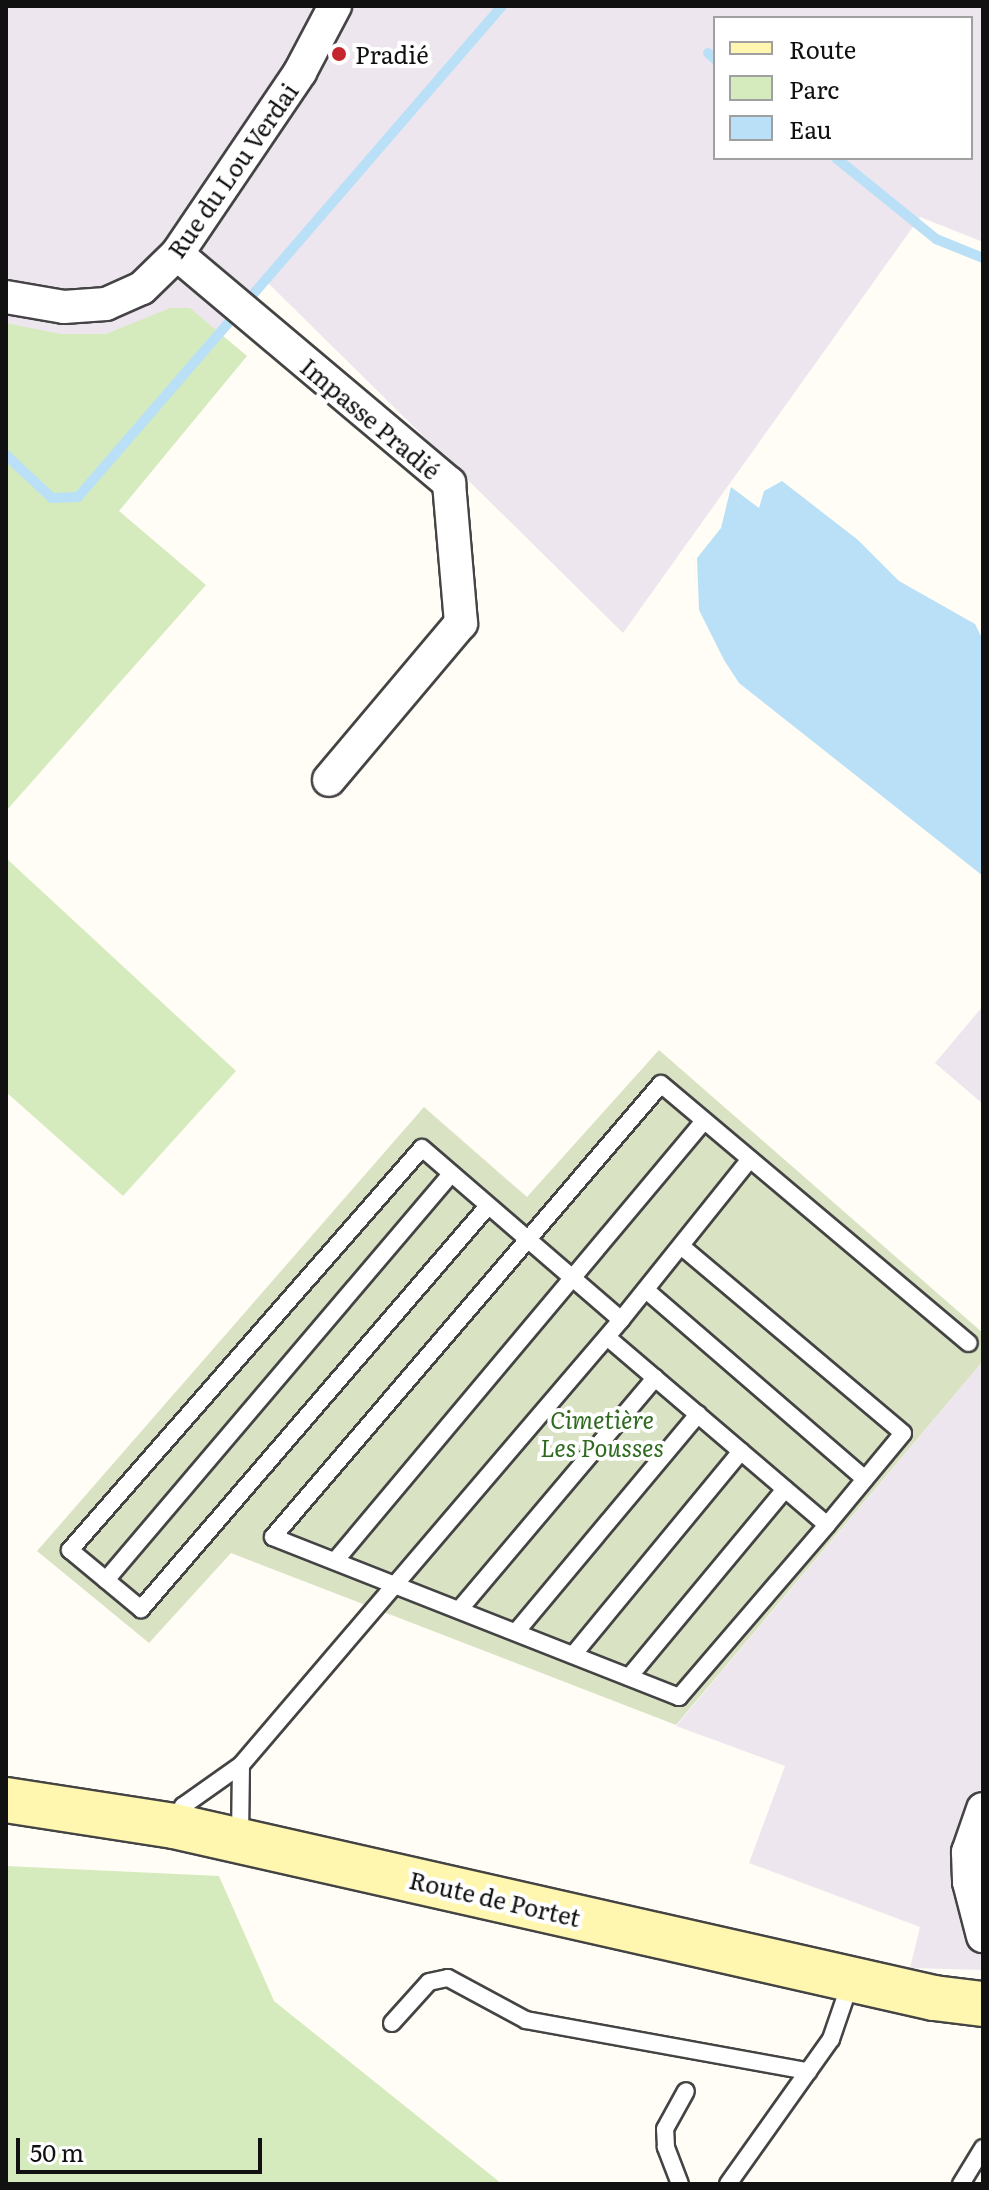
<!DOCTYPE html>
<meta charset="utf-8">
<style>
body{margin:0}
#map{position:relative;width:989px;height:2190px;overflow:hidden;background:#fffdf5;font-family:Literata,serif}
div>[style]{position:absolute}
.industrial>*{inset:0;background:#eee6ef}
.green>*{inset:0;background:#d5ebbd}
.cemetery>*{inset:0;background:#d9e3c4}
.water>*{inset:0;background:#b9e0f7}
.stream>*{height:10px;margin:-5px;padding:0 5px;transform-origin:5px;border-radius:5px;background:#b9e0f7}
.roads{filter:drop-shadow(2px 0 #444) drop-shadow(-2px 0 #444) drop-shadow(0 2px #444) drop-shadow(0 -2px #444)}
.lane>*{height:16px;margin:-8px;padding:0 8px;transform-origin:8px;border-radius:8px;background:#fff}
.street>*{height:32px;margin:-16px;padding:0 16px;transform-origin:16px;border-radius:16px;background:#fff}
.secondary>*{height:44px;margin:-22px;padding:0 22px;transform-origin:22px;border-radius:22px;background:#fff6b0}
.dots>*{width:22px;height:22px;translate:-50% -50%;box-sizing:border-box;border:4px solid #fff;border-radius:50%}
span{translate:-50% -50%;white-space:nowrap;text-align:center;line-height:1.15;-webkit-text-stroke:8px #fff;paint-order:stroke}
.poi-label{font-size:24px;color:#111}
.left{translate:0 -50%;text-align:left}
.street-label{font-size:24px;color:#111}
.park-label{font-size:24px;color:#2f6b1f;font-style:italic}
.frame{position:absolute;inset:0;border:8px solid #111;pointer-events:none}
.legend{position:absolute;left:713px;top:16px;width:260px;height:144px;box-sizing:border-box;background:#fff;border:2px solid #a0a0a0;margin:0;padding:10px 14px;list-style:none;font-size:24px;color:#111}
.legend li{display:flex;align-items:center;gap:16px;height:40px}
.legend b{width:40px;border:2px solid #a0a0a0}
.scale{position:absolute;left:16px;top:2138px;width:246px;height:36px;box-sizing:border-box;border:4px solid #111;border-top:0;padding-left:10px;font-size:24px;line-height:28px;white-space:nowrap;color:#111;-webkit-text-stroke:6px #fff;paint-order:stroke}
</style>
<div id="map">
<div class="industrial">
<div style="clip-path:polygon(evenodd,6px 6px,983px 6px,983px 242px,920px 217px,623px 633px,265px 280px,51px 506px,6px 464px,6px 6px,715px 18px,971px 18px,971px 158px,715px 158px,715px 18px)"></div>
<div style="clip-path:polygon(983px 1006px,983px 1104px,935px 1063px)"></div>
<div style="clip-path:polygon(983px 1361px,983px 1970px,910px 1968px,920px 1927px,749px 1863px,785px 1766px,676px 1726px)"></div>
</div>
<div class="green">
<div style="clip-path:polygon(170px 308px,190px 308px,247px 356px,119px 511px,206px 585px,6px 811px,6px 323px,61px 334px,106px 334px)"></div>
<div style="clip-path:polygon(6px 858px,236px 1071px,123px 1196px,6px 1092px)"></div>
<div style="clip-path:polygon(6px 1866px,219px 1876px,274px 2001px,502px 2184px,6px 2184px)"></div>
</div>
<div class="cemetery">
<div style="clip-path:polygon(659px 1050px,983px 1333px,983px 1361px,676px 1725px,231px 1553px,149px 1643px,37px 1551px,424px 1107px,527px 1197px)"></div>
</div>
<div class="water">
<div style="clip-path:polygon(782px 481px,858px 540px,899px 581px,975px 624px,983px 640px,983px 876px,739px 683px,724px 660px,699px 610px,697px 558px,721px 528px,731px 487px,759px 508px,764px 491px)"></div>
</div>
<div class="stream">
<div style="left:708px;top:53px;width:9px;rotate:41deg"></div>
<div style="left:836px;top:158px;width:129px;rotate:39deg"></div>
<div style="left:936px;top:239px;width:51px;rotate:22deg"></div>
<div style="left:6px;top:455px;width:63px;rotate:43.1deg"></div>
<div style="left:52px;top:498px;width:26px;rotate:-2deg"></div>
<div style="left:78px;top:497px;width:649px;rotate:-49.19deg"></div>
</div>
<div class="roads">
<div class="lane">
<div style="left:488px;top:1206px;width:532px;rotate:130.73deg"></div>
<div style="left:141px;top:1609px;width:92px;rotate:-140.3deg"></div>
<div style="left:70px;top:1550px;width:534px;rotate:-48.79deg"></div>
<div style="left:422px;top:1148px;width:263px;rotate:40.8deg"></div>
<div style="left:646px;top:1290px;width:289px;rotate:40.8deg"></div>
<div style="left:607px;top:1337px;width:289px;rotate:40.5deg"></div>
<div style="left:827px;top:1525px;width:119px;rotate:-50.4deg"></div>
<div style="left:903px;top:1433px;width:290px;rotate:-139.9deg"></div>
<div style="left:827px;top:1525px;width:227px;rotate:130.7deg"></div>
<div style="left:679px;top:1697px;width:436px;rotate:-158.5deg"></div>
<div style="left:273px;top:1537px;width:596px;rotate:-49.42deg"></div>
<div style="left:661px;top:1084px;width:402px;rotate:40.1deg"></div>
<div style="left:335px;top:1561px;width:574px;rotate:-50.02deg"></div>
<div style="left:106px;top:1580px;width:533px;rotate:-49.64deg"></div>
<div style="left:459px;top:1610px;width:304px;rotate:-49.8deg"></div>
<div style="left:516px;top:1632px;width:284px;rotate:-50.1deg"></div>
<div style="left:573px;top:1655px;width:264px;rotate:-50.5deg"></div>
<div style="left:629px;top:1677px;width:244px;rotate:-50.3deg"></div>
<div style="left:241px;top:1765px;width:585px;rotate:-49.5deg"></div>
<div style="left:621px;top:1320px;width:206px;rotate:-51.3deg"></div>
<div style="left:175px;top:1824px;width:20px;rotate:-66deg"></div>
<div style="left:183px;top:1806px;width:71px;rotate:-35.3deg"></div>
<div style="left:241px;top:1765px;width:75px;rotate:90.8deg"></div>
<div style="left:392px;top:2023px;width:55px;rotate:-47.9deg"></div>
<div style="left:429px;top:1982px;width:19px;rotate:-12deg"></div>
<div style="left:448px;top:1978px;width:89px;rotate:28.3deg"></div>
<div style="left:526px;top:2020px;width:287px;rotate:10.3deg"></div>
<div style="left:680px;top:2184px;width:40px;rotate:-111deg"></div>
<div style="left:666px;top:2147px;width:18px;rotate:-93deg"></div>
<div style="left:665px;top:2129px;width:43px;rotate:-61.1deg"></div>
<div style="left:728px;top:2184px;width:178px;rotate:-54.6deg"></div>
<div style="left:831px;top:2039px;width:61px;rotate:-71deg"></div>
<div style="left:961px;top:2184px;width:42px;rotate:-58.6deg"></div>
</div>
<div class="street">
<div style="left:177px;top:254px;width:356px;rotate:40.1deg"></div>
<div style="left:449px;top:483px;width:141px;rotate:85.1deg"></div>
<div style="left:461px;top:623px;width:205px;rotate:130.1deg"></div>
<div style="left:6px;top:297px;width:59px;rotate:9.8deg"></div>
<div style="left:64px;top:307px;width:42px;rotate:-4.1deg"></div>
<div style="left:106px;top:304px;width:39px;rotate:-24deg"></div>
<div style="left:142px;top:288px;width:49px;rotate:-44.2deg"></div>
<div style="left:177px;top:254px;width:220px;rotate:-55.9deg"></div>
<div style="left:300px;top:72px;width:75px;rotate:-62.1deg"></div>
<div style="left:983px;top:1809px;width:46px;rotate:109.2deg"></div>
<div style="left:968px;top:1852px;width:30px;rotate:88deg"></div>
<div style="left:969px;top:1882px;width:56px;rotate:75.5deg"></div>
</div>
<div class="secondary">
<div style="left:6px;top:1800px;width:170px;rotate:8.8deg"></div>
<div style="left:174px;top:1826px;width:779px;rotate:12.75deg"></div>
<div style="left:934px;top:1998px;width:49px;rotate:7deg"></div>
</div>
</div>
<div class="dots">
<div style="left:339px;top:54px;background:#c4262e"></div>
</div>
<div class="poi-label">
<span class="left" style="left:355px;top:54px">Pradié</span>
</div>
<div class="street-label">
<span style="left:232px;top:170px;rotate:-55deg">Rue du Lou Verdai</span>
<span style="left:371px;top:418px;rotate:40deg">Impasse Pradié</span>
<span style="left:495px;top:1898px;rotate:13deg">Route de Portet</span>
</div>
<div class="park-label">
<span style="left:602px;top:1433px">Cimetière<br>Les Pousses</span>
</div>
<div class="frame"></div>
<ul class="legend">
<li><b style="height:10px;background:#fff6b0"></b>Route</li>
<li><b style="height:22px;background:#d5ebbd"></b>Parc</li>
<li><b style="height:22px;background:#b9e0f7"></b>Eau</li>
</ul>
<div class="scale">50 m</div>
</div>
